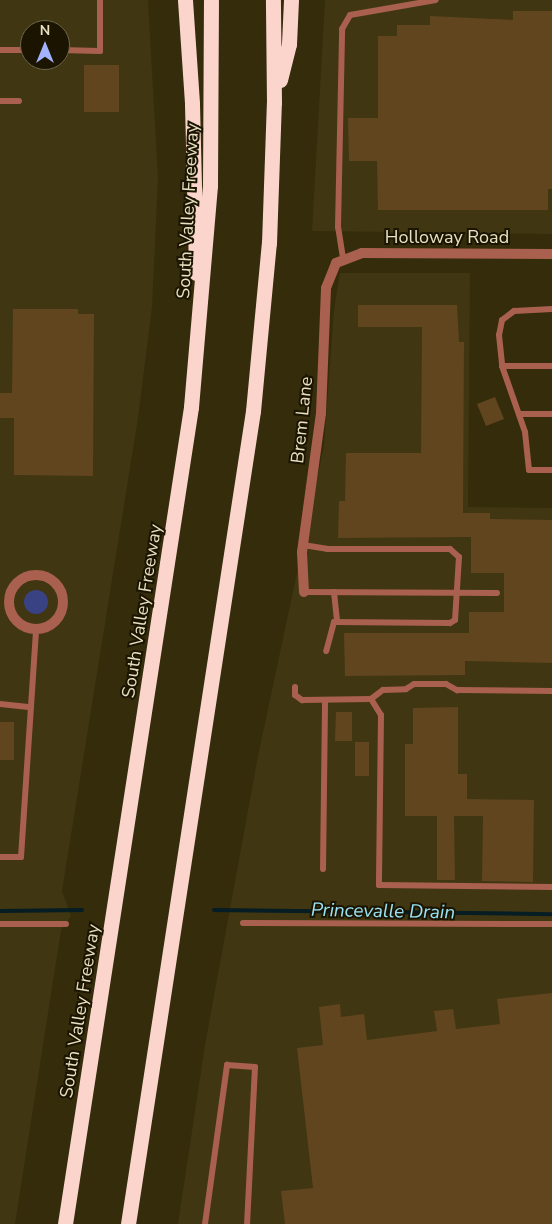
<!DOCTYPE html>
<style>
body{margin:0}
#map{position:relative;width:552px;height:1224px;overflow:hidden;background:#342c0b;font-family:"Nunito Sans",sans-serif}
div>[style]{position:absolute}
.built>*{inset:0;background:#403611}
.green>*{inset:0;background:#394282}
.round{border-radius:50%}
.stream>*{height:4px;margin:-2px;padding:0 2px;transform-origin:2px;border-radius:2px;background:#051d23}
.building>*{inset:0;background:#60451f}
.service>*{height:6px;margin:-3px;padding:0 3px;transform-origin:3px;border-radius:3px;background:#a9604e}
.minor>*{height:10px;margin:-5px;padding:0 5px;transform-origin:5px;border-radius:5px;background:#a9604e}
.minor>.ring{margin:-5px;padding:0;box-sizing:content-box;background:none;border:10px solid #a9604e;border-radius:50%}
.motorway>*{height:15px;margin:-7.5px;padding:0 7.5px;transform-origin:7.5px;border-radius:7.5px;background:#fbd5cc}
span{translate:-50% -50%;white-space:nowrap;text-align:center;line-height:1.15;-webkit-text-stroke:4px #1a1400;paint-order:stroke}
.street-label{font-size:18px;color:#e8e0c1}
.water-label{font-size:19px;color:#98e2f4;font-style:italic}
.north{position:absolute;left:20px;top:20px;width:50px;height:50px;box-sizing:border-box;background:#1a1400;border:1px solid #6c664d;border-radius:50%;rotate:0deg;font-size:14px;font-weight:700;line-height:20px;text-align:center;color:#e8e0c1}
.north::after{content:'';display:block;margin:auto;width:18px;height:22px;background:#a3b2fd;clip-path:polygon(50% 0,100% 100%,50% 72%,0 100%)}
</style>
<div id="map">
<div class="built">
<div style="clip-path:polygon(evenodd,0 0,148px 0,158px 178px,152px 307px,138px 418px,62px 891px,71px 916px,61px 930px,15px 1224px,0 1224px,0 0,30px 30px,60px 30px,60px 60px,30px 60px,30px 30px)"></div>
<div style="clip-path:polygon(325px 0,552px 0,552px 234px,312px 231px)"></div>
<div style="clip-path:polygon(340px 273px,470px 273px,468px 507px,552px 508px,552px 1224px,178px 1224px,205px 1045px,258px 756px,324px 446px,334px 310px)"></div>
</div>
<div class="green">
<div class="round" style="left:24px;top:590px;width:24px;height:24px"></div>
</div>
<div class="stream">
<div style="left:214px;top:910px;width:338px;rotate:0.7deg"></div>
<div style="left:0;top:911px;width:82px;rotate:-0.7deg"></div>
</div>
<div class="building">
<div style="clip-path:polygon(513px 11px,552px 11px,552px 189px,548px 189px,548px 210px,378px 210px,377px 161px,349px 161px,348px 118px,378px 118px,378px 36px,397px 36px,397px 25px,430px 25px,430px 16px,513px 20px)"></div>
<div style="clip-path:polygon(84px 65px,119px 65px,119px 112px,84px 112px)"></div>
<div style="clip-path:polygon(358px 305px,457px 305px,459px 342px,464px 342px,463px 513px,490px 513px,490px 519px,552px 520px,552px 663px,465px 661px,465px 675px,345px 676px,344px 633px,469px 633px,469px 612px,504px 612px,504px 573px,471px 573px,471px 537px,338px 538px,339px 501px,345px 501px,346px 453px,421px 453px,422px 327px,358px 327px)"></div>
<div style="clip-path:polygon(13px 309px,78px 309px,78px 314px,94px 314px,93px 476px,14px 475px,14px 418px,0 418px,0 393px,12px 393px)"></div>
<div style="clip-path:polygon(495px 397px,504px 419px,486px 426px,477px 404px)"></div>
<div style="clip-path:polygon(458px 707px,458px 774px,467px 774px,467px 799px,534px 800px,533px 882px,482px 881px,483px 816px,454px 816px,455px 880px,437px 880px,437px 816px,405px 816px,405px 744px,413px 744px,413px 708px)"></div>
<div style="clip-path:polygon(336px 712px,352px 712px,352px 741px,335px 741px)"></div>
<div style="clip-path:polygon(0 722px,14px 722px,14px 760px,0 760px)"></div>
<div style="clip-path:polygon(355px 742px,369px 742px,369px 776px,355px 776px)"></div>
<div style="clip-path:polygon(552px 993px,552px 1224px,285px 1224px,281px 1191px,313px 1188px,297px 1048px,323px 1045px,319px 1007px,340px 1004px,341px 1017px,364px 1014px,367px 1040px,437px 1031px,434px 1011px,453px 1009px,456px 1029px,500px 1024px,497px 999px)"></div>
</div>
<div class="service">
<div style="left:0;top:50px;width:30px"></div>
<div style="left:60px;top:50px;width:40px;rotate:1.4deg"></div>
<div style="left:100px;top:51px;width:51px;rotate:-90deg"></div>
<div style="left:0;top:101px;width:19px"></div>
<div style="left:343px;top:258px;width:31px;rotate:-99deg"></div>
<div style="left:338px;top:227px;width:198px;rotate:-88.8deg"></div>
<div style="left:342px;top:29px;width:16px;rotate:-60deg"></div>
<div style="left:350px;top:15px;width:87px;rotate:-9.9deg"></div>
<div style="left:552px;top:309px;width:38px;rotate:177deg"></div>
<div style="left:514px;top:311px;width:15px;rotate:143deg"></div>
<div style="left:502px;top:320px;width:15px;rotate:101deg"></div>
<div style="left:499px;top:335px;width:31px;rotate:84deg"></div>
<div style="left:502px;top:366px;width:70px;rotate:70.8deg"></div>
<div style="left:525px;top:432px;width:38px;rotate:84deg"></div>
<div style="left:529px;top:470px;width:23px"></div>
<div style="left:502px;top:366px;width:50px"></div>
<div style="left:520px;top:414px;width:32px"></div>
<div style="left:303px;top:545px;width:24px;rotate:9deg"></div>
<div style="left:327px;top:549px;width:123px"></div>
<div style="left:450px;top:549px;width:12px;rotate:42deg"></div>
<div style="left:459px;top:557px;width:63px;rotate:93.6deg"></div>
<div style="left:455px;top:620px;width:6px;rotate:149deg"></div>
<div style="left:450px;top:623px;width:116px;rotate:-179.5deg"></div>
<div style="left:334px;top:622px;width:30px;rotate:105deg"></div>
<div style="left:304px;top:592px;width:193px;rotate:0.3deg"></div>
<div style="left:334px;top:592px;width:30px;rotate:84deg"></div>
<div style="left:295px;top:687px;width:8px;rotate:90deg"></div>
<div style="left:295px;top:695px;width:9px;rotate:36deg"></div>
<div style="left:302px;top:700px;width:69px;rotate:-0.8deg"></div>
<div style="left:371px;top:699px;width:15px;rotate:-37deg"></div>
<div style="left:383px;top:690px;width:23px;rotate:-2deg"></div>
<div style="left:406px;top:689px;width:9px;rotate:-32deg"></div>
<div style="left:414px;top:684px;width:32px"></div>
<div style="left:446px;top:684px;width:13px;rotate:29deg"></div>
<div style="left:457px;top:690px;width:95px;rotate:0.6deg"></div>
<div style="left:371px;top:699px;width:19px;rotate:58deg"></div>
<div style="left:381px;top:715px;width:170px;rotate:90.7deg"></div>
<div style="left:379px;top:885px;width:173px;rotate:0.7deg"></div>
<div style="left:0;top:704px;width:31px;rotate:6deg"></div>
<div style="left:0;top:857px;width:21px"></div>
<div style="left:21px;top:857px;width:228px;rotate:-86.2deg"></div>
<div style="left:323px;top:869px;width:169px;rotate:-89.3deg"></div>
<div style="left:243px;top:923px;width:309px;rotate:0.2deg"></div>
<div style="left:0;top:924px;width:66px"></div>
<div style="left:205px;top:1224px;width:161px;rotate:-82.1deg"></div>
<div style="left:227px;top:1065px;width:28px;rotate:4deg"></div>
<div style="left:255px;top:1067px;width:157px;rotate:92.9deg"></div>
</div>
<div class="minor">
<div class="ring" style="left:9px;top:575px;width:44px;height:44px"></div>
<div style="left:304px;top:592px;width:40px;rotate:-92.9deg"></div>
<div style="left:302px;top:552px;width:140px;rotate:-82.2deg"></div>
<div style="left:321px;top:413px;width:125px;rotate:-87.7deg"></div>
<div style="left:326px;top:288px;width:27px;rotate:-68deg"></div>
<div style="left:336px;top:263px;width:28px;rotate:-21deg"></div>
<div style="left:362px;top:253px;width:190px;rotate:0.3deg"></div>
</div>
<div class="motorway">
<div style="left:185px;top:0;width:104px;rotate:86.1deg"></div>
<div style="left:192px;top:104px;width:169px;rotate:88.6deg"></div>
<div style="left:280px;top:80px;width:37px;rotate:-76deg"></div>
<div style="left:289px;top:44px;width:44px;rotate:-87.4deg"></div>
<div style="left:65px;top:1224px;width:827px;rotate:-81.23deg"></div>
<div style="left:191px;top:407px;width:222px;rotate:-85.1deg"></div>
<div style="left:210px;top:186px;width:186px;rotate:-89.7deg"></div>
<div style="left:128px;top:1224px;width:823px;rotate:-81.26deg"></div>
<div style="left:253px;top:411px;width:169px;rotate:-84.6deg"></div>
<div style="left:269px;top:243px;width:140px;rotate:-88deg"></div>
<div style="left:274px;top:103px;width:103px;rotate:-90.6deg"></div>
</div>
<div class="street-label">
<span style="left:188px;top:211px;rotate:-87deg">South Valley Freeway</span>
<span style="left:447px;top:237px">Holloway Road</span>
<span style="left:302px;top:420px;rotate:-84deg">Brem Lane</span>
<span style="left:142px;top:611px;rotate:-81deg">South Valley Freeway</span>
<span style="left:80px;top:1011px;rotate:-81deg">South Valley Freeway</span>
</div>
<div class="water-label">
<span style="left:383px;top:912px;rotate:1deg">Princevalle Drain</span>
</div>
<div class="north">N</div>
</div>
